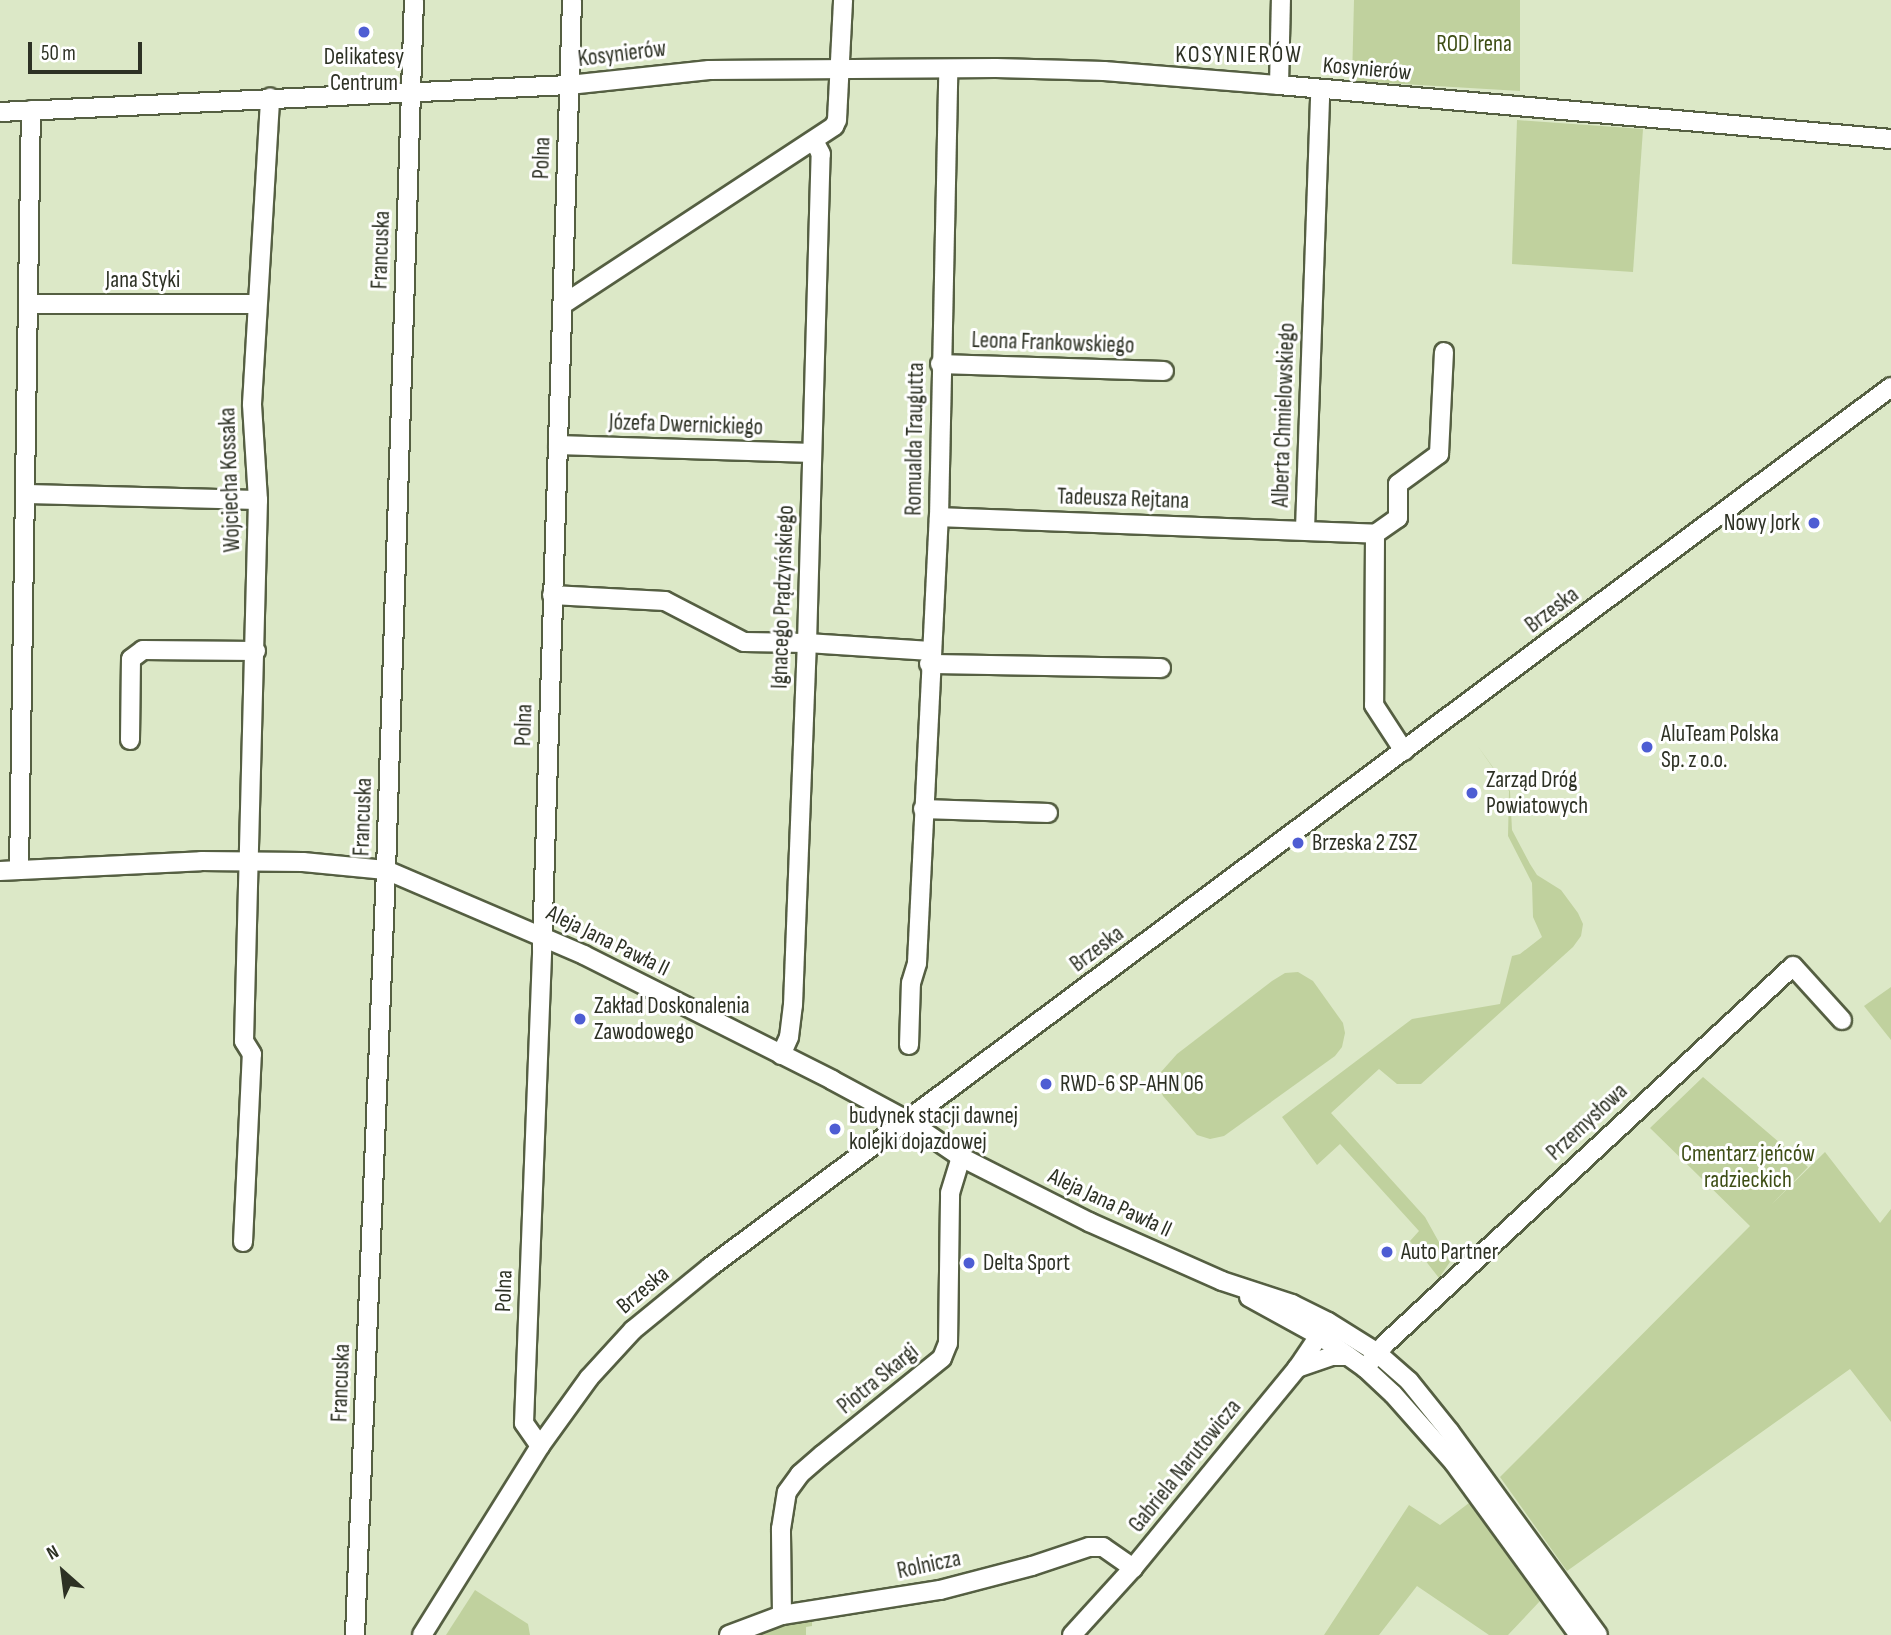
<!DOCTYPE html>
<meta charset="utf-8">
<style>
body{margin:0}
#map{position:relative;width:1891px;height:1635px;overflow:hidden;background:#dce8c7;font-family:"Sofia Sans Condensed",sans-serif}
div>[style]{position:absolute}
.green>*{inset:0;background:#c0d19e}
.roads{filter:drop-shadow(2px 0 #555f42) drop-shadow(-2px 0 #555f42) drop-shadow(0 2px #555f42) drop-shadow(0 -2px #555f42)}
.minor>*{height:18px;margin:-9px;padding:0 9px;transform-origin:9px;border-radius:9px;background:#fff}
.dots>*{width:19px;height:19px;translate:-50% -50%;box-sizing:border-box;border:4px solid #fff;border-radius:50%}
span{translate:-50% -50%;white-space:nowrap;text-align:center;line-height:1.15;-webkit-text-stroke:6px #fff;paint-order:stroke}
.park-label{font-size:23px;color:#3e4e15}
.street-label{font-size:23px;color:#2d3124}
.poi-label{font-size:23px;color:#2d3124}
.right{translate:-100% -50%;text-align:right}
.left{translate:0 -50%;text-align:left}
.neighbourhood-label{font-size:24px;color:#2d3124;letter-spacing:2px}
.north{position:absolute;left:28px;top:1537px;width:70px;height:70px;-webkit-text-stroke:5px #fff;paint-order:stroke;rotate:332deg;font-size:19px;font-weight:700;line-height:28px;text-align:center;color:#2d3124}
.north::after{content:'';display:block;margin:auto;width:24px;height:32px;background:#2d3124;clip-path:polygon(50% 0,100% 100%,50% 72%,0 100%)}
.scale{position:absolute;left:28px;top:42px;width:114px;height:32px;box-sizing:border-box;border:4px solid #2d3124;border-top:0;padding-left:9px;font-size:21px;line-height:24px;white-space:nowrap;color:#2d3124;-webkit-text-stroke:5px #fff;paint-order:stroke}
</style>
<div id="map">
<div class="green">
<div style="clip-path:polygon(1354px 0,1520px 0,1520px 91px,1352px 81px)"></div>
<div style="clip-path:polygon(1517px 120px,1643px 129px,1633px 272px,1512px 264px)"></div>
<div style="clip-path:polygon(1477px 745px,1510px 791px,1512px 830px,1530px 864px,1537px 875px,1561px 890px,1578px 913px,1583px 924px,1581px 936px,1573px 947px,1421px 1084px,1397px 1084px,1379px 1069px,1331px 1113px,1425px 1217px,1450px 1262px,1439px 1278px,1410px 1241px,1419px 1231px,1340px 1144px,1317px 1165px,1282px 1117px,1412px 1019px,1500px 1004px,1512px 956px,1520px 954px,1542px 937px,1533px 917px,1532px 883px,1508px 836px,1509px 791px)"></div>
<div style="clip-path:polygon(1298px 972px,1313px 981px,1343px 1023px,1345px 1033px,1342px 1047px,1335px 1056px,1224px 1136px,1210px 1139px,1197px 1135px,1163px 1096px,1158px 1084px,1161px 1072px,1177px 1054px,1272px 981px,1285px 973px)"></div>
<div style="clip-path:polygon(1891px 987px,1891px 1040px,1864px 1006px)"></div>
<div style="clip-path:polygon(1703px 1077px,1808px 1167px,1772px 1204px,1825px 1152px,1880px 1223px,1891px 1209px,1891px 1422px,1850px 1369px,1567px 1571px,1500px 1477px,1750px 1226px,1650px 1128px)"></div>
<div style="clip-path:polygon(1469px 1503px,1540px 1601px,1508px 1635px,1489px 1635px,1417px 1586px,1379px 1635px,1324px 1635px,1409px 1505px,1440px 1525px)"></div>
<div style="clip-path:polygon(475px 1590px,528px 1624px,530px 1635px,446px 1635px)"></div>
<div style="clip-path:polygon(812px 1618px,812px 1626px,806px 1627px,806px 1635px,746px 1635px,781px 1623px)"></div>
</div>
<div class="roads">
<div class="minor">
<div style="left:1279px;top:85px;width:85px;rotate:-88.7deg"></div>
<div style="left:0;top:112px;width:570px;rotate:-2.72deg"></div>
<div style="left:569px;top:85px;width:141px;rotate:-6.1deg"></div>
<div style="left:709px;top:70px;width:287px;rotate:-0.4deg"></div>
<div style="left:996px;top:68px;width:108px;rotate:1.6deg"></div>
<div style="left:1104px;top:71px;width:176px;rotate:4.6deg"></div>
<div style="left:1279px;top:85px;width:614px;rotate:5.04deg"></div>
<div style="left:29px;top:304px;width:227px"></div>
<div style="left:562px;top:305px;width:326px;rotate:-33.3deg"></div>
<div style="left:834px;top:126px;width:7px;rotate:-63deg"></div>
<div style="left:837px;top:120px;width:120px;rotate:-87.1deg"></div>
<div style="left:940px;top:364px;width:224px;rotate:1.8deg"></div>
<div style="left:558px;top:445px;width:254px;rotate:1.8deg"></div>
<div style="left:27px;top:494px;width:231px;rotate:1.5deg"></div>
<div style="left:939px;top:517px;width:436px;rotate:2.2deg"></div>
<div style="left:1305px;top:529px;width:440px;rotate:-88deg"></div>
<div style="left:1375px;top:534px;width:171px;rotate:90.3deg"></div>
<div style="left:1374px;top:705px;width:55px;rotate:56.9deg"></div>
<div style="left:1375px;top:534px;width:28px;rotate:-35deg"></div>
<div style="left:1398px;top:518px;width:34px;rotate:-90deg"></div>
<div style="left:1398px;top:484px;width:51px;rotate:-36.2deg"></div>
<div style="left:1439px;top:454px;width:102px;rotate:-87.2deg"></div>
<div style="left:552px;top:595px;width:113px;rotate:3deg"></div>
<div style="left:665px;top:601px;width:89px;rotate:27.4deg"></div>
<div style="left:744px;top:642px;width:63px;rotate:0.9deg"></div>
<div style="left:807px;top:643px;width:124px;rotate:3.7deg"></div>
<div style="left:929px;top:664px;width:232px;rotate:1deg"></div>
<div style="left:130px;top:740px;width:81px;rotate:-89.3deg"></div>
<div style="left:131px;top:659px;width:15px;rotate:-37deg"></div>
<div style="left:143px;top:650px;width:113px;rotate:0.5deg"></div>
<div style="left:923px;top:809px;width:125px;rotate:1.8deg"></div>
<div style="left:19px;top:870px;width:760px;rotate:-89.1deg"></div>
<div style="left:0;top:871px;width:201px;rotate:-2.8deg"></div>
<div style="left:201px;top:861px;width:102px;rotate:0.6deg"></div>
<div style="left:303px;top:862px;width:83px;rotate:5.5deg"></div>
<div style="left:386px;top:870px;width:215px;rotate:23.2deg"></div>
<div style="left:584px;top:955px;width:278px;rotate:26.7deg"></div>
<div style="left:832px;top:1080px;width:86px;rotate:28.3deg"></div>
<div style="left:908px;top:1121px;width:64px;rotate:34.2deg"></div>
<div style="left:961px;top:1157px;width:144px;rotate:26.9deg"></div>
<div style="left:1089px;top:1222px;width:145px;rotate:23.9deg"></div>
<div style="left:1222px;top:1281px;width:74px;rotate:18.2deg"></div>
<div style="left:1292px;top:1304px;width:40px;rotate:26.6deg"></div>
<div style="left:1328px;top:1322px;width:57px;rotate:32deg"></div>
<div style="left:1376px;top:1352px;width:44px;rotate:41.3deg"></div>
<div style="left:1409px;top:1381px;width:65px;rotate:51.2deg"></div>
<div style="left:1450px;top:1432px;width:251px;rotate:53.9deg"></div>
<div style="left:909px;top:1045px;width:62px;rotate:-88.2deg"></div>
<div style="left:911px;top:983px;width:21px;rotate:-73deg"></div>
<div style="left:917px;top:963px;width:447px;rotate:-87.2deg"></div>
<div style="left:939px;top:517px;width:448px;rotate:-88.8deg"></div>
<div style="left:781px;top:1055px;width:20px;rotate:-66deg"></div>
<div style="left:789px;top:1037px;width:32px;rotate:-83deg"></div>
<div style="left:793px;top:1005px;width:362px;rotate:-87.8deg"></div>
<div style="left:807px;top:643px;width:489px;rotate:-88.4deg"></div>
<div style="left:821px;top:154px;width:15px;rotate:-118deg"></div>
<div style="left:243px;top:1242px;width:188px;rotate:-87.3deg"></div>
<div style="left:252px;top:1054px;width:15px;rotate:-122deg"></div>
<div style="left:244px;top:1041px;width:541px;rotate:-88.52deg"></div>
<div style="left:258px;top:500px;width:96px;rotate:-93.6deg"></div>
<div style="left:252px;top:404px;width:307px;rotate:-86.6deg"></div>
<div style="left:1249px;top:1297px;width:81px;rotate:28.8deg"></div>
<div style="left:1320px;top:1336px;width:55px;rotate:35.4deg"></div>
<div style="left:1365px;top:1368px;width:38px;rotate:43deg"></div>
<div style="left:1393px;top:1394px;width:92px;rotate:48.5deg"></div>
<div style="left:1454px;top:1463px;width:213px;rotate:54deg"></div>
<div style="left:1297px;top:1368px;width:37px;rotate:-19deg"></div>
<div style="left:1332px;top:1356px;width:16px"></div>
<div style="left:1365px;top:1368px;width:31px;rotate:-50deg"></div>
<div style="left:1385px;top:1344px;width:556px;rotate:-42.81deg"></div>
<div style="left:1793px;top:966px;width:73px;rotate:47.8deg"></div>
<div style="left:540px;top:1446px;width:28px;rotate:-125deg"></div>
<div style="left:524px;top:1423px;width:473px;rotate:-87.8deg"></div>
<div style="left:542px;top:950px;width:950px;rotate:-88.19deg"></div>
<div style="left:782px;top:1615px;width:86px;rotate:-90.7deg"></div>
<div style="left:781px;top:1529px;width:37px;rotate:-81deg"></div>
<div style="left:787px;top:1492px;width:22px;rotate:-54deg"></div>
<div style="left:800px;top:1474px;width:29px;rotate:-41deg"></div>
<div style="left:822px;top:1455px;width:154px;rotate:-38.9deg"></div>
<div style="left:942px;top:1358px;width:16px;rotate:-68deg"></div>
<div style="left:948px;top:1343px;width:150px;rotate:-89.2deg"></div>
<div style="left:950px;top:1193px;width:38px;rotate:-73deg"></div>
<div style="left:355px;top:1635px;width:766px;rotate:-87.68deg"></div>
<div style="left:386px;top:870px;width:870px;rotate:-88.16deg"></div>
<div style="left:422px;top:1635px;width:223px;rotate:-58deg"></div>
<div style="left:540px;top:1446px;width:84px;rotate:-54.2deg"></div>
<div style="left:589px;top:1378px;width:65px;rotate:-47.5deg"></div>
<div style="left:633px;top:1330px;width:99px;rotate:-39.3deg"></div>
<div style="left:710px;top:1267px;width:1473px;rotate:-36.69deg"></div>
<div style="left:729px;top:1635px;width:57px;rotate:-20.7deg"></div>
<div style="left:782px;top:1615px;width:160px;rotate:-9deg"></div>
<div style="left:940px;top:1590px;width:95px;rotate:-14.6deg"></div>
<div style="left:1032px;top:1566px;width:60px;rotate:-18.4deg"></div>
<div style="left:1089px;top:1547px;width:14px"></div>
<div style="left:1103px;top:1547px;width:37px;rotate:35deg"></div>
<div style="left:1072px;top:1635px;width:91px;rotate:-47.7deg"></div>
<div style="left:1133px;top:1568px;width:260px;rotate:-50.6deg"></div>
<div style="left:1298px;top:1367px;width:48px;rotate:-56deg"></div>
</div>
</div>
<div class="dots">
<div style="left:364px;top:32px;background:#4e5dd3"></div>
<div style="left:1814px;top:523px;background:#4e5dd3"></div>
<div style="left:1647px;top:747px;background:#4e5dd3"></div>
<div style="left:1472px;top:793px;background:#4e5dd3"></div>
<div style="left:1298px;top:843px;background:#4e5dd3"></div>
<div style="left:580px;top:1019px;background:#4e5dd3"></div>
<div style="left:1046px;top:1084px;background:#4e5dd3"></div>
<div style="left:835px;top:1129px;background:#4e5dd3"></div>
<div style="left:1387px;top:1252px;background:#4e5dd3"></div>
<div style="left:969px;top:1263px;background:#4e5dd3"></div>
</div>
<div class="park-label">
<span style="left:1474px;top:44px">ROD Irena</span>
<span style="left:1748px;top:1167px">Cmentarz jeńców<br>radzieckich</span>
</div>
<div class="street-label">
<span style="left:622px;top:54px;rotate:-7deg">Kosynierów</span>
<span style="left:1367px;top:69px;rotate:5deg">Kosynierów</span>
<span style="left:542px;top:158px;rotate:-88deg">Polna</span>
<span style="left:381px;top:250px;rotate:-88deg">Francuska</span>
<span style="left:143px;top:280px">Jana Styki</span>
<span style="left:1053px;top:343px;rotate:2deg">Leona Frankowskiego</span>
<span style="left:1284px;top:415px;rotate:-88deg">Alberta Chmielowskiego</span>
<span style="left:686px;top:425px;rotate:2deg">Józefa Dwernickiego</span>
<span style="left:915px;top:439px;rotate:-89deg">Romualda Traugutta</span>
<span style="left:230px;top:480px;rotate:-92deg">Wojciecha Kossaka</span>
<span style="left:1123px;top:499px;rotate:2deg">Tadeusza Rejtana</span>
<span style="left:783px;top:597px;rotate:-88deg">Ignacego Prądzyńskiego</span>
<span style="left:1552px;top:610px;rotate:-37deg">Brzeska</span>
<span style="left:524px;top:725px;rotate:-88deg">Polna</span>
<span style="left:363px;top:817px;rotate:-88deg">Francuska</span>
<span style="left:608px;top:941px;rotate:26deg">Aleja Jana Pawła II</span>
<span style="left:1097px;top:949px;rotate:-37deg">Brzeska</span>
<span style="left:1587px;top:1122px;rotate:-43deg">Przemysłowa</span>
<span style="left:1110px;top:1203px;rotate:25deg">Aleja Jana Pawła II</span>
<span style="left:643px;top:1290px;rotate:-40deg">Brzeska</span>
<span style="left:504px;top:1291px;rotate:-88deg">Polna</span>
<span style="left:878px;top:1379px;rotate:-39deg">Piotra Skargi</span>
<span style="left:341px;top:1383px;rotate:-88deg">Francuska</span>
<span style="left:1185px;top:1466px;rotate:-51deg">Gabriela Narutowicza</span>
<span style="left:929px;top:1565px;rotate:-12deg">Rolnicza</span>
</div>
<div class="poi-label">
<span style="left:364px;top:70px">Delikatesy<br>Centrum</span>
<span class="right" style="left:1800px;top:523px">Nowy Jork</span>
<span class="left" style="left:1661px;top:747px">AluTeam Polska<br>Sp. z o.o.</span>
<span class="left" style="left:1486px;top:793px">Zarząd Dróg<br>Powiatowych</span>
<span class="left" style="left:1312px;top:843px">Brzeska 2 ZSZ</span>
<span class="left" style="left:594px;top:1019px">Zakład Doskonalenia<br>Zawodowego</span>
<span class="left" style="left:1060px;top:1084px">RWD-6 SP-AHN 06</span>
<span class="left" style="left:849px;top:1129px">budynek stacji dawnej<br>kolejki dojazdowej</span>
<span class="left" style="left:1401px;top:1252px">Auto Partner</span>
<span class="left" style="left:983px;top:1263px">Delta Sport</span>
</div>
<div class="neighbourhood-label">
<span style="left:1239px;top:55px">KOSYNIERÓW</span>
</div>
<div class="north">N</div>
<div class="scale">50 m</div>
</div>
